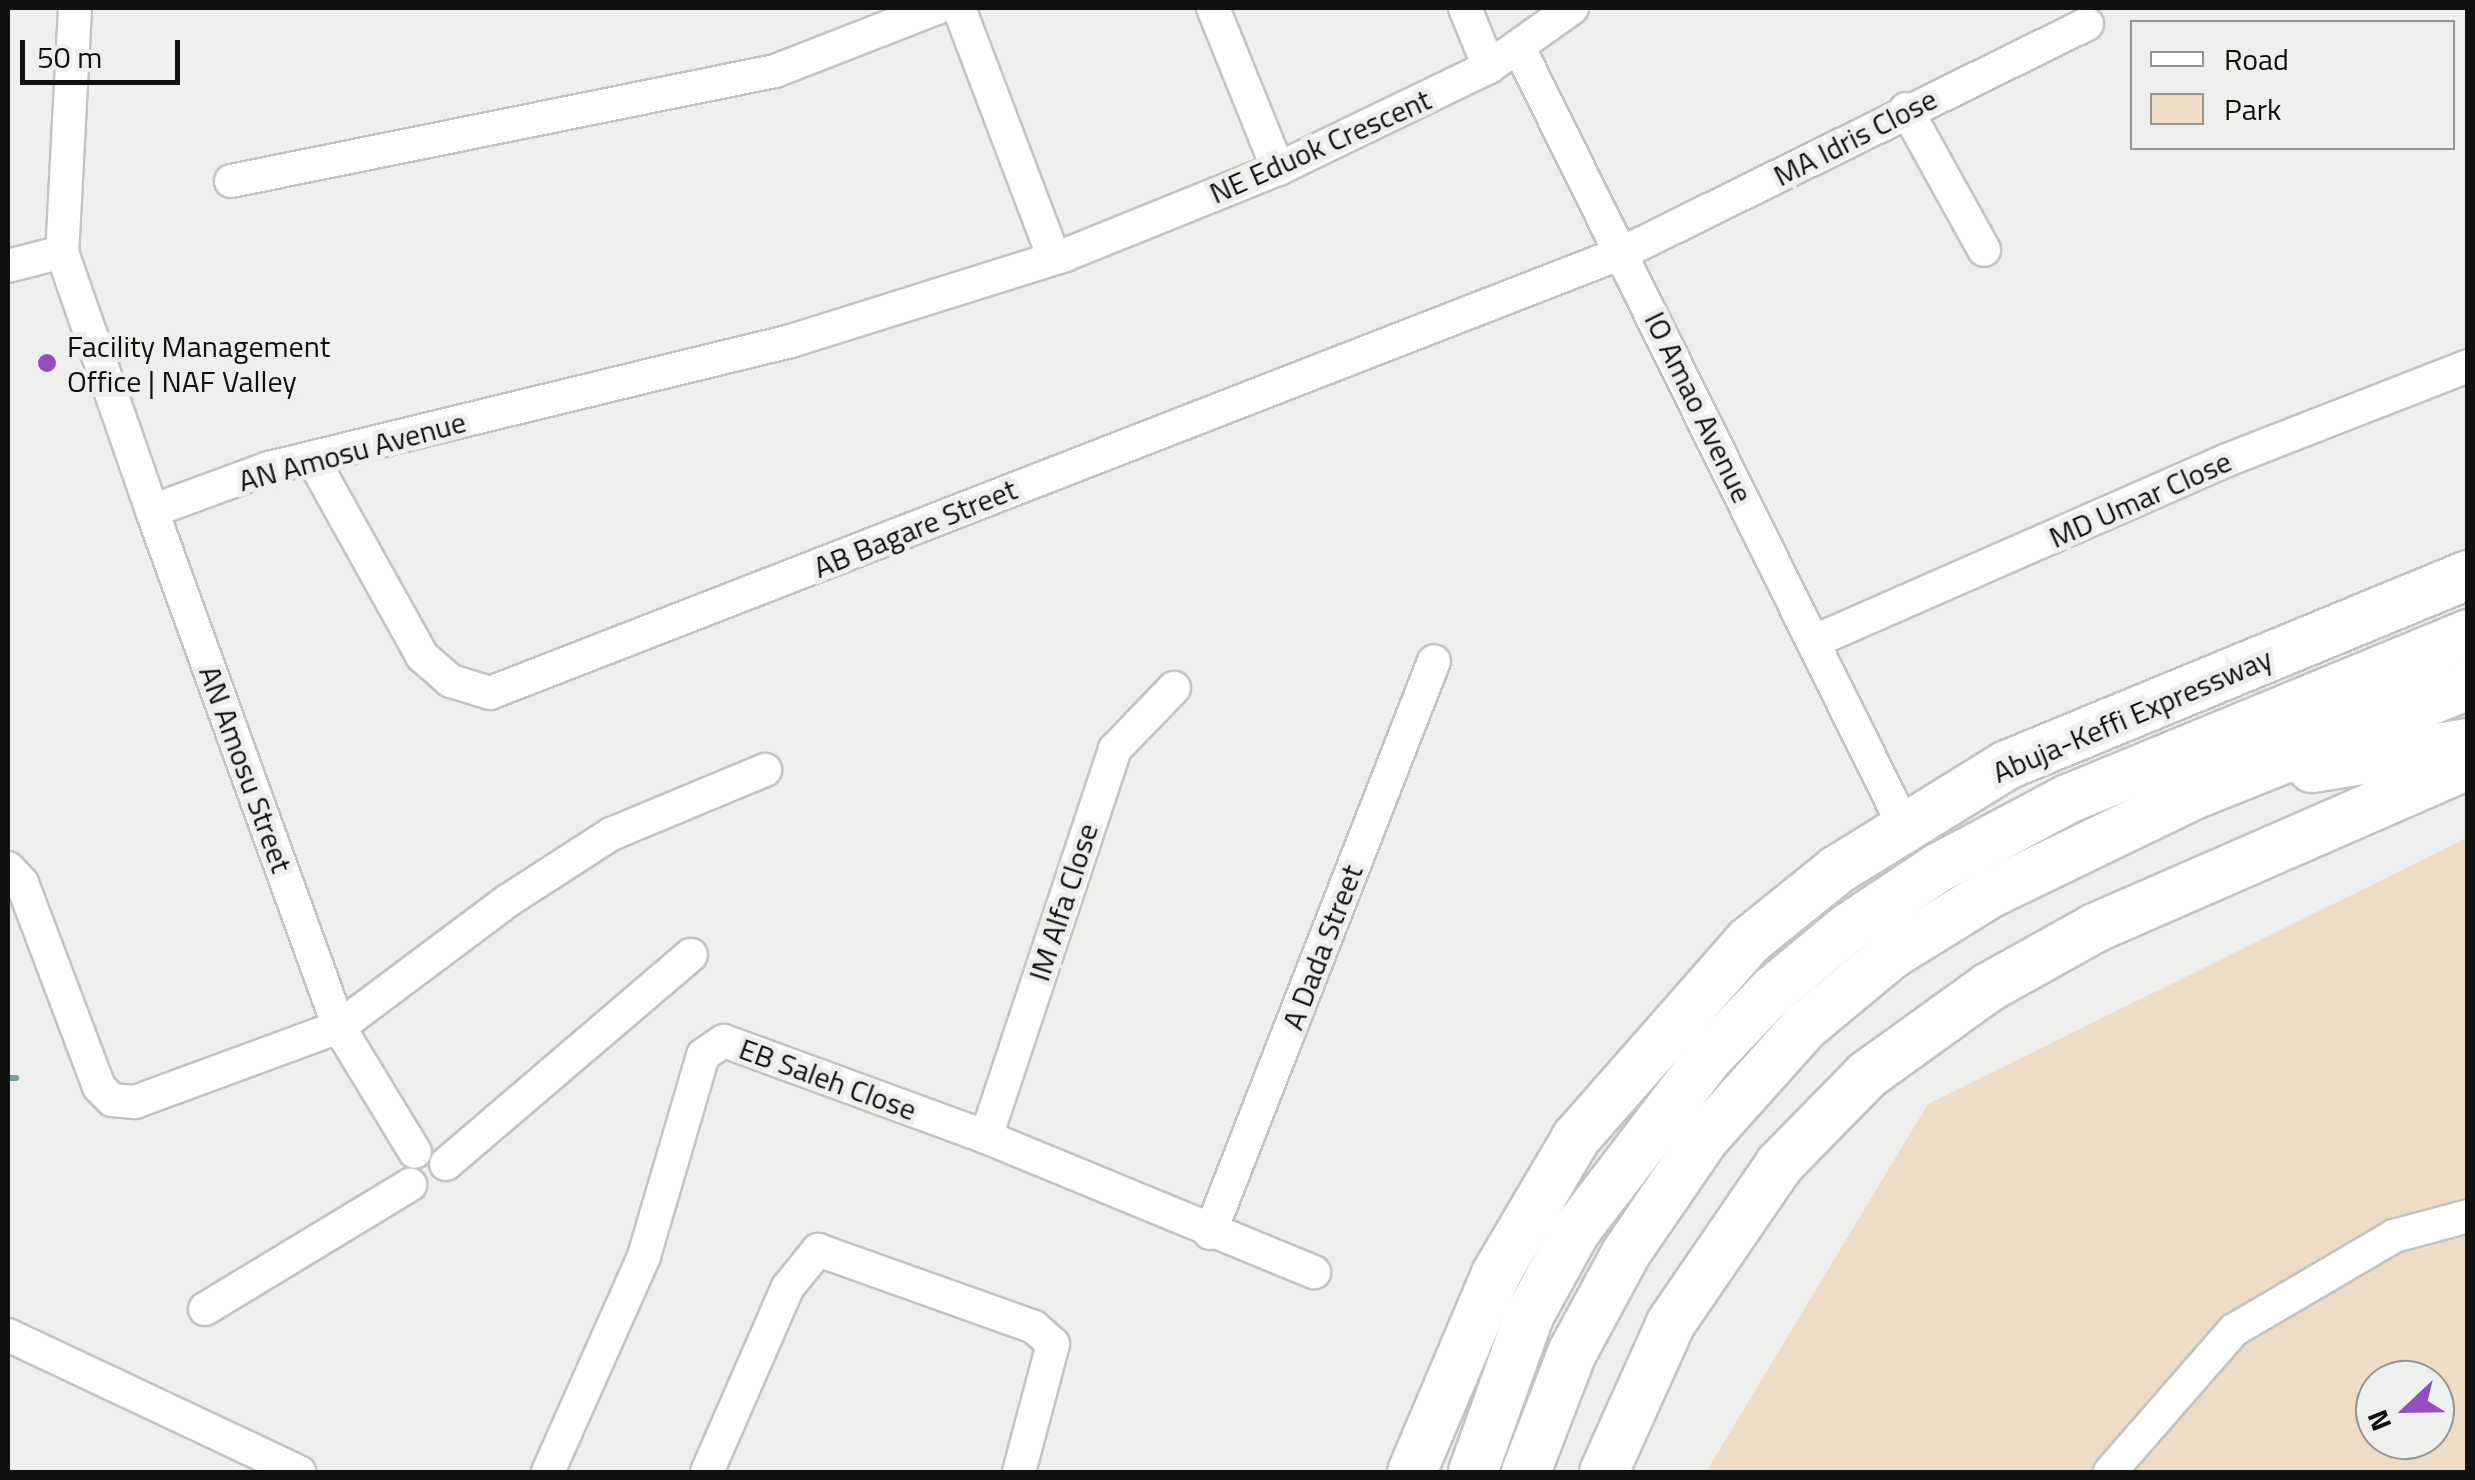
<!DOCTYPE html>
<style>
body{margin:0}
#map{position:relative;width:2475px;height:1480px;overflow:hidden;background:#edf0ec;font-family:"Titillium Web",sans-serif}
div>[style]{position:absolute}
.green>*{inset:0;background:#efdcc6}
.stream>*{height:6px;margin:-3px;padding:0 3px;transform-origin:3px;border-radius:3px;background:#769ba1}
.roads{filter:drop-shadow(2px 0 #c2c4c1) drop-shadow(-2px 0 #c2c4c1) drop-shadow(0 2px #c2c4c1) drop-shadow(0 -2px #c2c4c1)}
.minor>*{height:32px;margin:-16px;padding:0 16px;transform-origin:16px;border-radius:16px;background:#fff}
.highway>*{height:48px;margin:-24px;padding:0 24px;transform-origin:24px;border-radius:24px;background:#fff}
.dots>*{width:28px;height:28px;translate:-50% -50%;box-sizing:border-box;border:5px solid #edf0ec;border-radius:50%}
span{translate:-50% -50%;white-space:nowrap;text-align:center;line-height:1.15;-webkit-text-stroke:10px #edf0ec;paint-order:stroke}
.street-label{font-size:30px;color:#10100f}
.poi-label{font-size:30px;color:#10100f}
.left{translate:0 -50%;text-align:left}
.frame{position:absolute;inset:0;border:10px solid #10100f;pointer-events:none}
.legend{position:absolute;left:2130px;top:20px;width:325px;height:130px;box-sizing:border-box;background:#edf0ec;border:2px solid #959694;margin:0;padding:12px 18px;list-style:none;font-size:30px;color:#10100f}
.legend li{display:flex;align-items:center;gap:20px;height:50px}
.legend b{width:50px;border:2px solid #959694}
.north{position:absolute;left:2355px;top:1360px;width:100px;height:100px;box-sizing:border-box;background:#edf0ec;border:2px solid #959694;border-radius:50%;rotate:248deg;font-size:28px;font-weight:700;line-height:40px;text-align:center;color:#10100f}
.north::after{content:'';display:block;margin:auto;width:35px;height:45px;background:#944ec2;clip-path:polygon(50% 0,100% 100%,50% 72%,0 100%)}
.scale{position:absolute;left:20px;top:40px;width:160px;height:45px;box-sizing:border-box;border:5px solid #10100f;border-top:0;padding-left:12px;font-size:30px;line-height:35px;white-space:nowrap;color:#10100f;-webkit-text-stroke:8px #edf0ec;paint-order:stroke}
</style>
<div id="map">
<div class="green">
<div style="clip-path:polygon(evenodd,2467px 838px,2467px 1472px,1706px 1472px,1928px 1104px,2467px 838px,2375px 1380px,2435px 1380px,2435px 1440px,2375px 1440px,2375px 1380px)"></div>
</div>
<div class="stream">
<div style="left:8px;top:1078px;width:8px"></div>
</div>
<div class="roads">
<div class="minor">
<div style="left:75px;top:8px;width:244px;rotate:93deg"></div>
<div style="left:62px;top:252px;width:274px;rotate:70.8deg"></div>
<div style="left:152px;top:511px;width:125px;rotate:-20.2deg"></div>
<div style="left:269px;top:468px;width:537px;rotate:-13.67deg"></div>
<div style="left:791px;top:341px;width:287px;rotate:-17.4deg"></div>
<div style="left:1065px;top:255px;width:230px;rotate:-22deg"></div>
<div style="left:1278px;top:169px;width:234px;rotate:-25.8deg"></div>
<div style="left:1489px;top:67px;width:102px;rotate:-35.4deg"></div>
<div style="left:959px;top:8px;width:267px;rotate:69.2deg"></div>
<div style="left:1213px;top:8px;width:174px;rotate:68deg"></div>
<div style="left:1465px;top:8px;width:64px;rotate:67.9deg"></div>
<div style="left:1519px;top:48px;width:868px;rotate:63.67deg"></div>
<div style="left:1906px;top:109px;width:161px;rotate:61deg"></div>
<div style="left:231px;top:181px;width:555px;rotate:-11.43deg"></div>
<div style="left:775px;top:71px;width:174px;rotate:-21.3deg"></div>
<div style="left:8px;top:266px;width:56px;rotate:-14.5deg"></div>
<div style="left:312px;top:458px;width:227px;rotate:60.9deg"></div>
<div style="left:422px;top:656px;width:38px;rotate:41deg"></div>
<div style="left:451px;top:681px;width:41px;rotate:17.1deg"></div>
<div style="left:490px;top:693px;width:1217px;rotate:-21.25deg"></div>
<div style="left:1624px;top:252px;width:516px;rotate:-26.22deg"></div>
<div style="left:152px;top:511px;width:549px;rotate:70.08deg"></div>
<div style="left:339px;top:1027px;width:146px;rotate:58.7deg"></div>
<div style="left:1815px;top:641px;width:450px;rotate:-23.7deg"></div>
<div style="left:2227px;top:460px;width:259px;rotate:-21.3deg"></div>
<div style="left:8px;top:868px;width:21px;rotate:47deg"></div>
<div style="left:22px;top:883px;width:218px;rotate:69.3deg"></div>
<div style="left:99px;top:1087px;width:18px;rotate:45deg"></div>
<div style="left:112px;top:1100px;width:23px;rotate:5deg"></div>
<div style="left:135px;top:1102px;width:217px;rotate:-20.2deg"></div>
<div style="left:339px;top:1027px;width:212px;rotate:-36.8deg"></div>
<div style="left:509px;top:900px;width:121px;rotate:-32.9deg"></div>
<div style="left:611px;top:834px;width:167px;rotate:-22.6deg"></div>
<div style="left:986px;top:1137px;width:409px;rotate:-71.6deg"></div>
<div style="left:1115px;top:749px;width:85px;rotate:-46deg"></div>
<div style="left:446px;top:1164px;width:322px;rotate:-40.5deg"></div>
<div style="left:1210px;top:1233px;width:614px;rotate:-68.61deg"></div>
<div style="left:205px;top:1309px;width:240px;rotate:-31.2deg"></div>
<div style="left:8px;top:1335px;width:322px;rotate:25.2deg"></div>
<div style="left:548px;top:1472px;width:236px;rotate:-66deg"></div>
<div style="left:644px;top:1256px;width:209px;rotate:-73.6deg"></div>
<div style="left:703px;top:1055px;width:25px;rotate:-34deg"></div>
<div style="left:724px;top:1041px;width:279px;rotate:20.1deg"></div>
<div style="left:986px;top:1137px;width:355px;rotate:22.4deg"></div>
<div style="left:707px;top:1472px;width:202px;rotate:-66.4deg"></div>
<div style="left:788px;top:1287px;width:48px;rotate:-51deg"></div>
<div style="left:818px;top:1250px;width:229px;rotate:19.6deg"></div>
<div style="left:1034px;top:1327px;width:25px;rotate:42deg"></div>
<div style="left:1053px;top:1344px;width:132px;rotate:104.9deg"></div>
<div style="left:2110px;top:1472px;width:189px;rotate:-48.9deg"></div>
<div style="left:2234px;top:1330px;width:186px;rotate:-30.4deg"></div>
<div style="left:2394px;top:1236px;width:77px;rotate:-15.1deg"></div>
</div>
<div class="highway">
<div style="left:2312px;top:768px;width:158px;rotate:-9.1deg"></div>
<div style="left:1412px;top:1472px;width:215px;rotate:-67deg"></div>
<div style="left:1496px;top:1274px;width:158px;rotate:-59.5deg"></div>
<div style="left:1576px;top:1138px;width:262px;rotate:-48.7deg"></div>
<div style="left:1749px;top:941px;width:113px;rotate:-38.9deg"></div>
<div style="left:1837px;top:870px;width:200px;rotate:-31.7deg"></div>
<div style="left:2007px;top:765px;width:499px;rotate:-22.4deg"></div>
<div style="left:1473px;top:1472px;width:168px;rotate:-70.2deg"></div>
<div style="left:1530px;top:1314px;width:94px;rotate:-61.2deg"></div>
<div style="left:1575px;top:1232px;width:220px;rotate:-52.6deg"></div>
<div style="left:1709px;top:1057px;width:91px;rotate:-46.3deg"></div>
<div style="left:1772px;top:991px;width:99px;rotate:-39.7deg"></div>
<div style="left:1848px;top:928px;width:108px;rotate:-33.7deg"></div>
<div style="left:1938px;top:868px;width:147px;rotate:-28deg"></div>
<div style="left:2068px;top:799px;width:433px;rotate:-22.4deg"></div>
<div style="left:1526px;top:1472px;width:128px;rotate:-68.9deg"></div>
<div style="left:1572px;top:1353px;width:114px;rotate:-61.6deg"></div>
<div style="left:1626px;top:1253px;width:138px;rotate:-55.6deg"></div>
<div style="left:1704px;top:1139px;width:150px;rotate:-48.2deg"></div>
<div style="left:1804px;top:1027px;width:114px;rotate:-39.7deg"></div>
<div style="left:1892px;top:954px;width:114px;rotate:-31.7deg"></div>
<div style="left:1989px;top:894px;width:230px;rotate:-25.8deg"></div>
<div style="left:2196px;top:794px;width:293px;rotate:-21.8deg"></div>
<div style="left:1604px;top:1472px;width:163px;rotate:-65.8deg"></div>
<div style="left:1671px;top:1323px;width:191px;rotate:-55.6deg"></div>
<div style="left:1779px;top:1165px;width:126px;rotate:-45.6deg"></div>
<div style="left:1867px;top:1075px;width:150px;rotate:-35.8deg"></div>
<div style="left:1989px;top:987px;width:121px;rotate:-29.1deg"></div>
<div style="left:2095px;top:928px;width:407px;rotate:-23.6deg"></div>
</div>
</div>
<div class="dots">
<div style="left:47px;top:363px;background:#944ec2"></div>
</div>
<div class="street-label">
<span style="left:1855px;top:137px;rotate:-27deg">MA Idris Close</span>
<span style="left:1320px;top:146px;rotate:-24deg">NE Eduok Crescent</span>
<span style="left:1699px;top:407px;rotate:64deg">IO Amao Avenue</span>
<span style="left:352px;top:451px;rotate:-15deg">AN Amosu Avenue</span>
<span style="left:2140px;top:499px;rotate:-24deg">MD Umar Close</span>
<span style="left:915px;top:528px;rotate:-22deg">AB Bagare Street</span>
<span style="left:2132px;top:715px;rotate:-23deg">Abuja-Keffi Expressway</span>
<span style="left:246px;top:769px;rotate:70deg">AN Amosu Street</span>
<span style="left:1063px;top:902px;rotate:-72deg">IM Alfa Close</span>
<span style="left:1322px;top:947px;rotate:-69deg">A Dada Street</span>
<span style="left:828px;top:1079px;rotate:20deg">EB Saleh Close</span>
</div>
<div class="poi-label">
<span class="left" style="left:67px;top:363px">Facility Management<br>Office | NAF Valley</span>
</div>
<div class="frame"></div>
<ul class="legend">
<li><b style="height:12px;background:#fff"></b>Road</li>
<li><b style="height:28px;background:#efdcc6"></b>Park</li>
</ul>
<div class="north">N</div>
<div class="scale">50 m</div>
</div>
